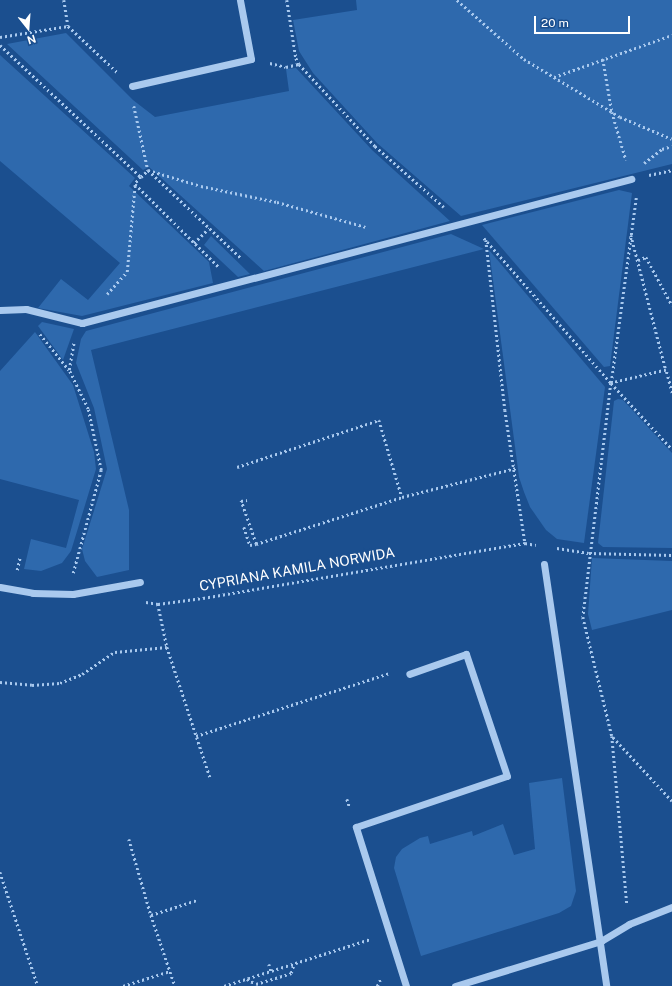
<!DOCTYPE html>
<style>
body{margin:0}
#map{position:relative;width:672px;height:986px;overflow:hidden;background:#1b4f8f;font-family:"Public Sans",sans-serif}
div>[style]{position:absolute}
.green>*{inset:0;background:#2e69ad}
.path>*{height:2.5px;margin-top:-1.25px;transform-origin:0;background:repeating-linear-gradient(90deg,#a9c9ee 0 2px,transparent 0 5px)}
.minor>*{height:7px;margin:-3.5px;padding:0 3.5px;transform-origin:3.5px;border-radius:3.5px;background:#a9c9ee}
span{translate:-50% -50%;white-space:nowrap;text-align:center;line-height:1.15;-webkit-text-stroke:4px #1b4f8f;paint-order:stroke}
.street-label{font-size:14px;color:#fff}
.north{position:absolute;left:8px;top:8px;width:40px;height:40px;-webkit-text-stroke:3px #1b4f8f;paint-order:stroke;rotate:163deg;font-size:11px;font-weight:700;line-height:16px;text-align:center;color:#fff}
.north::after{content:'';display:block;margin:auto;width:14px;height:18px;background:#fff;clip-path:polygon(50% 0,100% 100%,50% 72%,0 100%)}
.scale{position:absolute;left:534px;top:16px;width:96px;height:18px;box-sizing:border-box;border:2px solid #fff;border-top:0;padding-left:5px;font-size:12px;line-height:14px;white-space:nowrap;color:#fff;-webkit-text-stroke:3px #1b4f8f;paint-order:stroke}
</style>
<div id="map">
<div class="green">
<div style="clip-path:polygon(356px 0,672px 0,672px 164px,461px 216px,377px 143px,313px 73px,299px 51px,293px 20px,357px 10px)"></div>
<div style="clip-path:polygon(66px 33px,133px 100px,155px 117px,289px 91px,286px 69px,296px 68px,372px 150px,450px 221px,264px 271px,149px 167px,143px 170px,7px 44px)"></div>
<div style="clip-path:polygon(0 55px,135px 178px,129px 186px,209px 262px,213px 283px,82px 316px,38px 308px,61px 279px,88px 300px,120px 263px,0 161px)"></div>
<div style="clip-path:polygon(619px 190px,632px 193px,610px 366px,604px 367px,482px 225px)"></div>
<div style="clip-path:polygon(451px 234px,484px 249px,91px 350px,129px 510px,129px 570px,97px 577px,85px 561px,82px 549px,107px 469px,94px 408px,76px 363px,81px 339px,86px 331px)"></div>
<div style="clip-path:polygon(211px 236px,250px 274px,238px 277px,204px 245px)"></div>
<div style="clip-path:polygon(489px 250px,605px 387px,584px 543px,557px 539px,546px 530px,530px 507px,524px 492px,519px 477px)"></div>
<div style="clip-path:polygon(42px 322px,74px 329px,63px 360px,38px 326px)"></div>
<div style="clip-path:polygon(35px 332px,73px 385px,94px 452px,96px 469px,71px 551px,62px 563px,41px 571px,24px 569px,31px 539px,66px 548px,79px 500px,0 479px,0 371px)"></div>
<div style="clip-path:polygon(618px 399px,623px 400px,672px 453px,672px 548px,603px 547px,598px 543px,614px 401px)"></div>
<div style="clip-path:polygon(592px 558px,672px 561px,672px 610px,592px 630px,588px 614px)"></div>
<div style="clip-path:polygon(562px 778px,576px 891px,571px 906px,559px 913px,421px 956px,394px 868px,396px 857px,402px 849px,420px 838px,428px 836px,430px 844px,472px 831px,473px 836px,503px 824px,514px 855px,535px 849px,529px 783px)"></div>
</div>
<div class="path">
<div style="left:64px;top:0;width:26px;rotate:81deg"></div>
<div style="left:287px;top:0;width:59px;rotate:81.2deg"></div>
<div style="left:296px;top:58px;width:7px;rotate:63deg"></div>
<div style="left:299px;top:64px;width:112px;rotate:47.2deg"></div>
<div style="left:375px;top:146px;width:92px;rotate:41.5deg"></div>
<div style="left:457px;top:0;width:89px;rotate:41.4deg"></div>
<div style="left:524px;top:59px;width:112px;rotate:31.1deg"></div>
<div style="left:620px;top:117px;width:56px;rotate:22.9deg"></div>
<div style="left:0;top:37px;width:69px;rotate:-9.2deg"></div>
<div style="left:68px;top:26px;width:69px;rotate:43.2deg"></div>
<div style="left:0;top:45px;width:193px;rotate:43.1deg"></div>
<div style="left:141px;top:177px;width:10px;rotate:-45deg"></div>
<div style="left:148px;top:170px;width:129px;rotate:43.4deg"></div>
<div style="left:603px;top:59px;width:54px;rotate:80.4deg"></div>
<div style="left:612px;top:112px;width:50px;rotate:73.7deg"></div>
<div style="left:270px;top:63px;width:16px;rotate:14deg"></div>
<div style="left:286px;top:67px;width:13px;rotate:-13deg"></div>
<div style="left:554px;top:77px;width:125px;rotate:-19.6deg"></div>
<div style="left:134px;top:106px;width:66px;rotate:77.7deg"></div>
<div style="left:148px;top:170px;width:55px;rotate:16.8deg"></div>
<div style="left:201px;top:186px;width:78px;rotate:11.9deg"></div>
<div style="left:277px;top:202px;width:92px;rotate:15.7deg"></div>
<div style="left:644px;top:163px;width:23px;rotate:-38deg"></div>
<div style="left:662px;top:149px;width:10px;rotate:-17deg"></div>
<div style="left:649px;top:175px;width:24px;rotate:-12deg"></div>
<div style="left:141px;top:177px;width:9px;rotate:131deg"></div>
<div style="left:135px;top:184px;width:118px;rotate:44.7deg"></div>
<div style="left:631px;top:235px;width:139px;rotate:75.5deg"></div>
<div style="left:484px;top:238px;width:193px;rotate:48.8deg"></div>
<div style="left:611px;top:383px;width:236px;rotate:96.8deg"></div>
<div style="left:583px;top:617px;width:122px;rotate:76.3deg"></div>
<div style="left:612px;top:736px;width:169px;rotate:84.9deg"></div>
<div style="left:486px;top:240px;width:171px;rotate:83.6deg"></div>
<div style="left:505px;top:410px;width:134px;rotate:81.4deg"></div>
<div style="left:194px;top:243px;width:21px;rotate:-45deg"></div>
<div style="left:638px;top:260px;width:9px;rotate:-21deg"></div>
<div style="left:646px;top:257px;width:55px;rotate:61.6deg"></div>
<div style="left:107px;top:294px;width:30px;rotate:-48deg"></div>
<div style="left:127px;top:272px;width:88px;rotate:-84.8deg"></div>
<div style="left:40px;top:334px;width:46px;rotate:51.1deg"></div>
<div style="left:611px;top:383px;width:187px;rotate:-82.3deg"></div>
<div style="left:672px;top:393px;width:24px;rotate:-105deg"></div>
<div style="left:666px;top:370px;width:57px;rotate:166.7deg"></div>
<div style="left:611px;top:383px;width:90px;rotate:47.3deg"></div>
<div style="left:237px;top:467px;width:150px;rotate:-18.3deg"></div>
<div style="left:379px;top:420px;width:80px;rotate:73.4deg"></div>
<div style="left:244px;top:527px;width:19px;rotate:72deg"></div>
<div style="left:250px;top:545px;width:6px;rotate:-9deg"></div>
<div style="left:256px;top:544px;width:46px;rotate:-109.2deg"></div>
<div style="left:241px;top:501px;width:6px;rotate:-9deg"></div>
<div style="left:256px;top:544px;width:153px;rotate:-17.8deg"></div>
<div style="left:402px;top:497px;width:118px;rotate:-14.3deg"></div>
<div style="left:557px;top:548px;width:32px;rotate:9deg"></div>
<div style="left:589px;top:553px;width:83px;rotate:1.4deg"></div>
<div style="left:17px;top:570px;width:13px;rotate:-77deg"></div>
<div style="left:73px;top:573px;width:107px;rotate:-74.8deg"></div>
<div style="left:101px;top:470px;width:62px;rotate:-102deg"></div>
<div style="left:88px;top:409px;width:43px;rotate:-116deg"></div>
<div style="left:69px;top:370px;width:28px;rotate:-80deg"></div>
<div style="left:146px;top:602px;width:12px;rotate:9deg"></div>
<div style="left:158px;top:604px;width:45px;rotate:-7.6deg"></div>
<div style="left:203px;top:598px;width:327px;rotate:-9.7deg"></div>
<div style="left:525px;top:543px;width:11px;rotate:10deg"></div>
<div style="left:158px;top:604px;width:44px;rotate:78.2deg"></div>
<div style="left:167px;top:647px;width:137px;rotate:71.7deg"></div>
<div style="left:0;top:682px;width:32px;rotate:5deg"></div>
<div style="left:32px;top:685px;width:28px;rotate:-4deg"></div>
<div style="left:60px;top:683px;width:24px;rotate:-22deg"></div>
<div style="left:82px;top:674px;width:40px;rotate:-34deg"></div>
<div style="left:115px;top:652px;width:52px;rotate:-5.5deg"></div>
<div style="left:196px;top:736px;width:204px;rotate:-18deg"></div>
<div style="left:613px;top:737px;width:87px;rotate:47.3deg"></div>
<div style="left:347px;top:799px;width:9px;rotate:72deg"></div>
<div style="left:129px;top:839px;width:79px;rotate:73.9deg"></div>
<div style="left:151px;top:915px;width:75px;rotate:71.3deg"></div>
<div style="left:0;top:872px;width:120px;rotate:71.6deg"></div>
<div style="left:151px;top:915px;width:48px;rotate:-18.1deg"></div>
<div style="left:269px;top:964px;width:7px;rotate:74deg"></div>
<div style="left:247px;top:979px;width:10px;rotate:29deg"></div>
<div style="left:256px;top:984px;width:37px;rotate:-17deg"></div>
<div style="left:291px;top:973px;width:9px;rotate:-72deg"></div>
<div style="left:123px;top:986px;width:49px;rotate:-17.7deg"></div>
<div style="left:224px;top:986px;width:153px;rotate:-17.8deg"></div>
<div style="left:377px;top:986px;width:9px;rotate:-63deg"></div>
</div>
<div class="minor">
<div style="left:132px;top:86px;width:122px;rotate:-12.8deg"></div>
<div style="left:251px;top:59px;width:60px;rotate:-100.6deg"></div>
<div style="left:0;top:310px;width:26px;rotate:-2deg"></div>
<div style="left:26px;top:309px;width:58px;rotate:14deg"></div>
<div style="left:82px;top:323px;width:568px;rotate:-14.7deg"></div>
<div style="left:544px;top:564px;width:427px;rotate:81.6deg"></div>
<div style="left:0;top:587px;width:34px;rotate:10deg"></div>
<div style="left:33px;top:593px;width:40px;rotate:1.4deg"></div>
<div style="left:73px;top:594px;width:68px;rotate:-10.2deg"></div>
<div style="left:406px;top:986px;width:167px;rotate:-107.5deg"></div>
<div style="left:356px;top:827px;width:159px;rotate:-18.7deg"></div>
<div style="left:507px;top:776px;width:129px;rotate:-108.6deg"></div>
<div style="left:466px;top:654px;width:60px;rotate:160.7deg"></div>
<div style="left:455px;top:986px;width:153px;rotate:-17.1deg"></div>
<div style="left:601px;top:941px;width:33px;rotate:-31deg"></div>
<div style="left:629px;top:924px;width:46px;rotate:-21.6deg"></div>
</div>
<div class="street-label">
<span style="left:297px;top:569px;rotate:-10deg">CYPRIANA KAMILA NORWIDA</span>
</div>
<div class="north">N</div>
<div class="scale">20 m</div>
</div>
